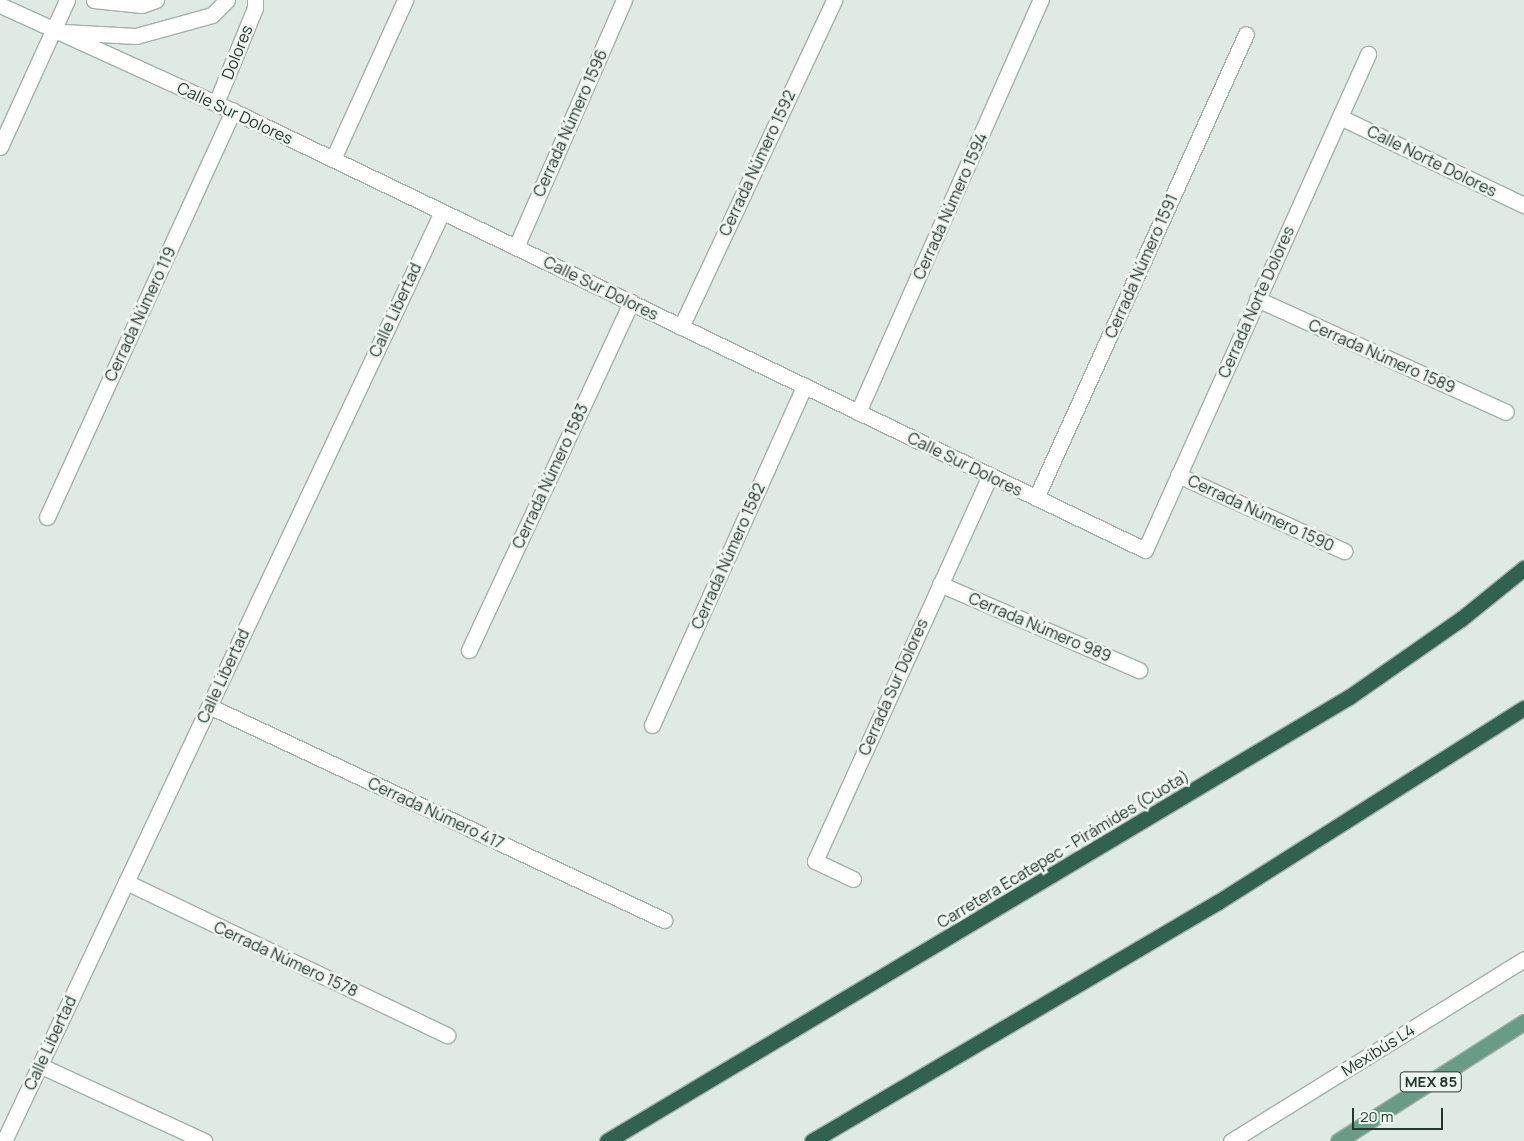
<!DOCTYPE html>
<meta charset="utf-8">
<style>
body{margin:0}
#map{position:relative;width:1524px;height:1141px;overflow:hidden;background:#e0eae4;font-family:Manrope,sans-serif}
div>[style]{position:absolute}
.roads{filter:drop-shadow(1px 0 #a3b1aa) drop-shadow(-1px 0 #a3b1aa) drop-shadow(0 1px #a3b1aa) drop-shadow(0 -1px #a3b1aa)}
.minor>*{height:15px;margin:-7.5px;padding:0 7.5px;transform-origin:7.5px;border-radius:7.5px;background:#fff}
.major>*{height:15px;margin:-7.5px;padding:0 7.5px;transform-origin:7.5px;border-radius:7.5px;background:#689c87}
.highway>*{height:15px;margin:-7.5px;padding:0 7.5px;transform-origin:7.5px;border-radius:7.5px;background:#316251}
span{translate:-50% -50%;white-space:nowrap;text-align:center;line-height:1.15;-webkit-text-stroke:5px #f0f7f2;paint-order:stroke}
.shield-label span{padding:1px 4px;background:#f0f7f2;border:1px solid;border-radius:4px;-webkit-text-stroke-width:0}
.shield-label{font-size:15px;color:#22382f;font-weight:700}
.street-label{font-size:16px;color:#22382f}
.scale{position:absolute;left:1352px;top:1108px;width:91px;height:22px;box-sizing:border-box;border:2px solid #22382f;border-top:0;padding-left:6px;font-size:15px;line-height:18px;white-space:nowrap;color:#22382f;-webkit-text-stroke:4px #f0f7f2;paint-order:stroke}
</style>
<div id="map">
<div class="roads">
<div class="minor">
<div style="left:94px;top:0;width:48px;rotate:5.9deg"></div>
<div style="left:142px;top:5px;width:15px;rotate:-20deg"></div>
<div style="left:0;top:5px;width:256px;rotate:24.5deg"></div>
<div style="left:233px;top:111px;width:1012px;rotate:25.7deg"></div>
<div style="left:1145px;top:550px;width:544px;rotate:-65.79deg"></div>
<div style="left:63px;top:32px;width:73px;rotate:3.1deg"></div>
<div style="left:136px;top:36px;width:79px;rotate:-15.4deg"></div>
<div style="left:212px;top:15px;width:21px;rotate:-45deg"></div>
<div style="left:216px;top:103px;width:103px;rotate:-67.7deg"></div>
<div style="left:255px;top:8px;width:8px;rotate:-90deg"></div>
<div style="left:1340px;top:117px;width:204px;rotate:25.6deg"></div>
<div style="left:0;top:147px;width:162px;rotate:-65.5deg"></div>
<div style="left:333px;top:159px;width:175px;rotate:-65.6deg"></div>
<div style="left:516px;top:247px;width:270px;rotate:-66.4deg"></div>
<div style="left:1257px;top:299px;width:273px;rotate:24.4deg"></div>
<div style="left:681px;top:327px;width:361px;rotate:-64.9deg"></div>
<div style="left:858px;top:412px;width:451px;rotate:-66.1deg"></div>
<div style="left:1178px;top:475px;width:183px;rotate:24.6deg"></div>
<div style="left:1036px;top:498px;width:509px;rotate:-65.65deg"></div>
<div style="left:47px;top:517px;width:447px;rotate:-65.4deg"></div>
<div style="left:940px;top:584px;width:217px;rotate:23.4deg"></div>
<div style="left:469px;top:650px;width:384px;rotate:-65deg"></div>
<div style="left:209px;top:706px;width:503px;rotate:25.19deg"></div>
<div style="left:652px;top:725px;width:372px;rotate:-65.8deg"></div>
<div style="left:853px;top:879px;width:42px;rotate:-154.7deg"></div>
<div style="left:815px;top:861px;width:423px;rotate:-65.6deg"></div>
<div style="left:126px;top:882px;width:356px;rotate:25.5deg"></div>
<div style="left:39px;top:1065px;width:182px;rotate:24.7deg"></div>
<div style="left:4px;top:1141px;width:1027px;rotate:-64.76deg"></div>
<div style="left:1231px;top:1141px;width:345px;rotate:-31.8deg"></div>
</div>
<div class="major">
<div style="left:1338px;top:1141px;width:221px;rotate:-32.6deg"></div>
</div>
<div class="highway">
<div style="left:607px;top:1141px;width:865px;rotate:-30.9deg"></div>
<div style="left:1349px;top:697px;width:136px;rotate:-34.9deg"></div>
<div style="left:1461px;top:619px;width:81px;rotate:-39deg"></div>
<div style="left:812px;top:1141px;width:471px;rotate:-30.5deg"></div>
<div style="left:1218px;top:902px;width:362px;rotate:-32.4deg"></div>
</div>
</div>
<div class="shield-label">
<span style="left:1431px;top:1082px">MEX 85</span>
</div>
<div class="street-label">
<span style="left:237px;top:52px;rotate:-68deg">Dolores</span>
<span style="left:235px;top:113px;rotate:25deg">Calle Sur Dolores</span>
<span style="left:570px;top:123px;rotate:-66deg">Cerrada Número 1596</span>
<span style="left:1432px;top:161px;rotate:26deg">Calle Norte Dolores</span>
<span style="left:757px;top:163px;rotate:-65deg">Cerrada Número 1592</span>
<span style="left:950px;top:206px;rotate:-66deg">Cerrada Número 1594</span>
<span style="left:1141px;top:266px;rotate:-66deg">Cerrada Número 1591</span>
<span style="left:601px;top:288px;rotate:26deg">Calle Sur Dolores</span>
<span style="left:1256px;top:302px;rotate:-66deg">Cerrada Norte Dolores</span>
<span style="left:395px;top:310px;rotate:-65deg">Calle Libertad</span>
<span style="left:140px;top:314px;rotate:-65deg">Cerrada Número 119</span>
<span style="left:1382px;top:356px;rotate:24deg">Cerrada Número 1589</span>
<span style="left:965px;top:464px;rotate:26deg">Calle Sur Dolores</span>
<span style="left:550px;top:476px;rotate:-65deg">Cerrada Número 1583</span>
<span style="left:1261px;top:513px;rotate:25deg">Cerrada Número 1590</span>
<span style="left:728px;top:556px;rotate:-66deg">Cerrada Número 1582</span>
<span style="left:1040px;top:627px;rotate:23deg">Cerrada Número 989</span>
<span style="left:223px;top:676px;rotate:-65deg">Calle Libertad</span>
<span style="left:893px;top:687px;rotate:-66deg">Cerrada Sur Dolores</span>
<span style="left:436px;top:813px;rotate:25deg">Cerrada Número 417</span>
<span style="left:1063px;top:849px;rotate:-31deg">Carretera Ecatepec - Pirámides (Cuota)</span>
<span style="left:286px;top:959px;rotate:25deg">Cerrada Número 1578</span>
<span style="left:50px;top:1043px;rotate:-65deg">Calle Libertad</span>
<span style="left:1378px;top:1050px;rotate:-32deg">Mexibús L4</span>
</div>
<div class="scale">20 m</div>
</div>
